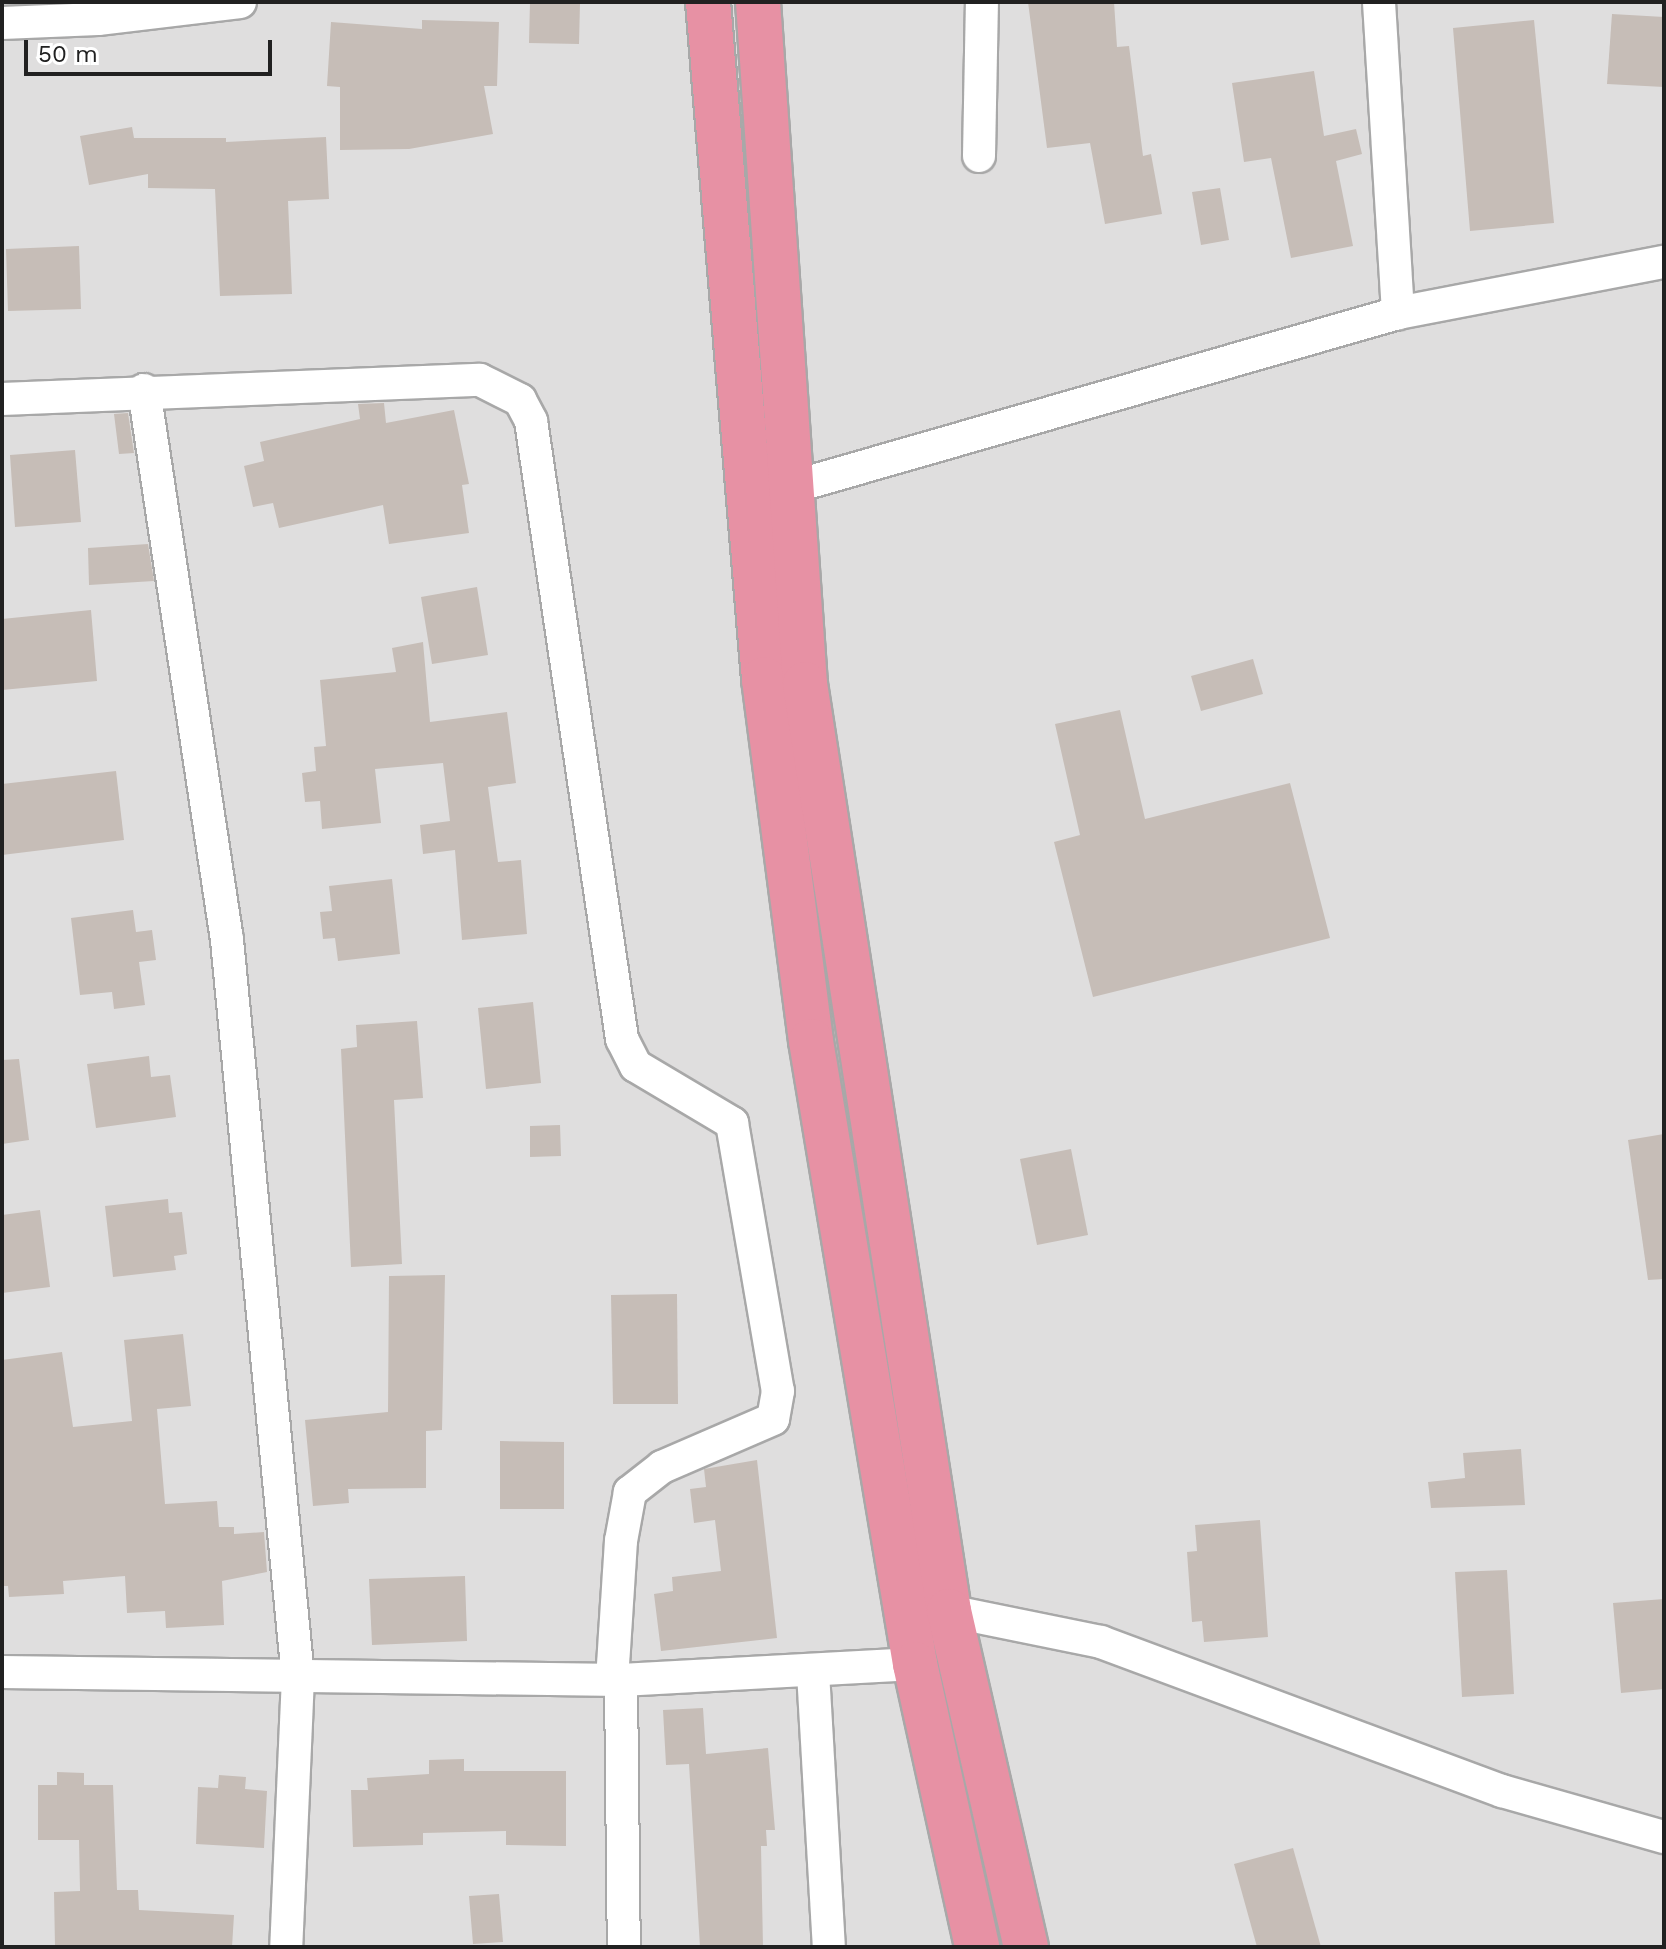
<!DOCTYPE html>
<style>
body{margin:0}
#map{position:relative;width:1666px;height:1949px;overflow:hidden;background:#f1eee8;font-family:"Work Sans",sans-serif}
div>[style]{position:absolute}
.residential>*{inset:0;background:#dfdede}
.building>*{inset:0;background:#c6bdb7}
.roads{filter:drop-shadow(2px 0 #a8a8a8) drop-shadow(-2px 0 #a8a8a8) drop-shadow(0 2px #a8a8a8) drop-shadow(0 -2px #a8a8a8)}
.street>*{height:32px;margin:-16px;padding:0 16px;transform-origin:16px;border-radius:16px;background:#fff}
.highway>*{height:44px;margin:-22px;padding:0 22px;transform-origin:22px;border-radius:22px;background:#e791a4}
span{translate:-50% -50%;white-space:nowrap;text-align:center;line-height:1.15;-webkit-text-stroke:7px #fff;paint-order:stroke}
.frame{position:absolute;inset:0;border:4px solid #212121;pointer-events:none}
.scale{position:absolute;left:24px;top:40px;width:248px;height:36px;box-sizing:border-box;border:4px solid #212121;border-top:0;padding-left:10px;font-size:24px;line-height:28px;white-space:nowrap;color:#212121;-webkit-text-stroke:6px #fff;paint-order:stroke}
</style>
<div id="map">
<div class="residential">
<div style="clip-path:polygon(2px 2px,1664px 2px,1664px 1947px,2px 1947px)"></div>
</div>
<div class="building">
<div style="clip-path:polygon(530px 2px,580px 3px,579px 44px,529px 43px)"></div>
<div style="clip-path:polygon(1028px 2px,1114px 2px,1117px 47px,1129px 46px,1143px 156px,1151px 154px,1162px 214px,1105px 224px,1090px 143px,1047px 148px)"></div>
<div style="clip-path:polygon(1612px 14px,1664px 17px,1664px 87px,1607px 84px)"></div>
<div style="clip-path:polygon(422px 20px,499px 22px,497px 86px,484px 86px,493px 134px,409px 149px,340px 150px,340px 87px,327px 86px,331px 22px,422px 29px)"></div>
<div style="clip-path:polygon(1534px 20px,1554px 223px,1470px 231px,1453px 28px)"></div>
<div style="clip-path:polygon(1314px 71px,1324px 136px,1356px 129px,1362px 154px,1336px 161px,1353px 246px,1291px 258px,1271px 158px,1244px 162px,1232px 83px)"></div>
<div style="clip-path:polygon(132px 127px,134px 138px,226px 138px,226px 142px,326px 137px,329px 199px,288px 201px,292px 294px,220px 296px,215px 189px,148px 188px,148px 174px,89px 185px,80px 136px)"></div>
<div style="clip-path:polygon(1220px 188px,1229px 240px,1201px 245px,1192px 192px)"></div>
<div style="clip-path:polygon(79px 246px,81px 309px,8px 311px,6px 249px)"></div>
<div style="clip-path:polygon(384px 403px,386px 423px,454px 410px,469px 484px,462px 485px,469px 533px,389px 544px,383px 505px,279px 528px,273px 503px,253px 507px,244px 466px,264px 461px,260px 442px,360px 419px,358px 404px)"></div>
<div style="clip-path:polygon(128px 413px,134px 453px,119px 454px,114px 414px)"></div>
<div style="clip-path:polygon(75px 450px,81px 522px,15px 527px,10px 455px)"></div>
<div style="clip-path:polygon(148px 544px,154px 581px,89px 585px,88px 548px)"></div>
<div style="clip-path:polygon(477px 587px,488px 655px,432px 664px,421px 597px)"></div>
<div style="clip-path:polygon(91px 610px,97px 681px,2px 690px,2px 619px)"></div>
<div style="clip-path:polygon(423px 642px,430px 722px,507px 712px,516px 783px,488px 787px,498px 862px,521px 860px,527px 934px,462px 940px,455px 850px,423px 854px,420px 825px,450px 821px,443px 763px,375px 769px,381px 823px,322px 829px,320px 801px,305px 802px,302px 773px,316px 771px,314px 747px,326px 746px,320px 680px,396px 672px,392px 648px)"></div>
<div style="clip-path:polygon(1253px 659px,1263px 694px,1201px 711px,1191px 676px)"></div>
<div style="clip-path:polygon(1120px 710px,1145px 819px,1290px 783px,1330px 938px,1093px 997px,1054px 842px,1080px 835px,1055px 724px)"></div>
<div style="clip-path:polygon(116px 771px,124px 840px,2px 855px,2px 784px)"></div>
<div style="clip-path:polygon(392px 879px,400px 954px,338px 961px,335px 938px,323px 939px,320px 912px,332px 911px,329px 886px)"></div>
<div style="clip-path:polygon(133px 910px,136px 932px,152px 930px,156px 960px,139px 962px,145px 1005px,114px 1009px,112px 992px,80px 995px,71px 918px)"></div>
<div style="clip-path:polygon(533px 1002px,541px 1083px,486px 1089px,478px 1008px)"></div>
<div style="clip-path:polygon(417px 1021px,423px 1098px,394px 1100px,402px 1264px,351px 1267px,341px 1049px,357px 1047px,356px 1025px)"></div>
<div style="clip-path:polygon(149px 1056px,151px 1077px,170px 1075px,176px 1117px,96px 1128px,87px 1064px)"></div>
<div style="clip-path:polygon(19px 1059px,29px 1140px,2px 1144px,2px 1060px)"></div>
<div style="clip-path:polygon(560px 1125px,561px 1156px,530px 1157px,530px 1126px)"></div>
<div style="clip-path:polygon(1664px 1134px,1664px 1279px,1648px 1280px,1628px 1140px)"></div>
<div style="clip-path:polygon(1071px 1149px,1088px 1235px,1037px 1245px,1020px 1159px)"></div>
<div style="clip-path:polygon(168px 1199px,169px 1213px,182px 1212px,187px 1254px,174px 1256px,176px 1270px,113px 1277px,105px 1206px)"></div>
<div style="clip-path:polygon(40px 1210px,50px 1287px,2px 1293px,2px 1215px)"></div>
<div style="clip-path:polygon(445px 1275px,442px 1430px,426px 1431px,426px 1488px,348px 1489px,349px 1503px,313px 1506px,305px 1420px,388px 1412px,389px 1276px)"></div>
<div style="clip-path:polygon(677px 1294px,678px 1404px,613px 1404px,611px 1295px)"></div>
<div style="clip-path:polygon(183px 1334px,191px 1406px,157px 1409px,165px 1504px,217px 1501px,219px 1527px,234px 1527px,234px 1534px,264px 1532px,267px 1572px,222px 1581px,224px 1625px,166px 1628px,165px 1611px,127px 1613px,125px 1576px,63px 1581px,64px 1594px,9px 1597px,8px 1586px,2px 1586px,2px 1360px,62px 1352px,73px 1427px,132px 1421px,124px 1340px)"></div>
<div style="clip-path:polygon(500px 1441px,564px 1442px,564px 1509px,500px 1509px)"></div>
<div style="clip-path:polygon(1521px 1449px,1525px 1505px,1431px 1508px,1428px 1482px,1465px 1478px,1463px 1453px)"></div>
<div style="clip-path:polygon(757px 1460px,777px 1638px,661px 1651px,654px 1594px,673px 1591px,672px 1577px,721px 1571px,715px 1520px,694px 1523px,690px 1489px,706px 1487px,704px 1469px)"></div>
<div style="clip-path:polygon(1260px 1520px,1268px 1637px,1204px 1642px,1202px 1621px,1192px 1622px,1187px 1552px,1197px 1551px,1195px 1525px)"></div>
<div style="clip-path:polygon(1507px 1570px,1514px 1694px,1462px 1697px,1455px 1572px)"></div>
<div style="clip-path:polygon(465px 1576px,467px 1641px,372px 1645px,369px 1579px)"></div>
<div style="clip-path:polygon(1664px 1599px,1664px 1689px,1621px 1693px,1613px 1603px)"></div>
<div style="clip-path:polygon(703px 1708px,706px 1754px,768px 1748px,775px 1830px,766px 1830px,767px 1846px,761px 1846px,763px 1947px,700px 1947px,689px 1764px,666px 1765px,663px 1710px)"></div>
<div style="clip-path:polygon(464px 1759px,464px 1771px,566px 1771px,566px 1846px,506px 1845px,506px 1831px,423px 1833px,423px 1845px,353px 1847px,351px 1790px,368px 1790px,367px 1778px,429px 1774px,429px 1760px)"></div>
<div style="clip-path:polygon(57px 1772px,84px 1773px,84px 1785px,113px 1785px,117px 1890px,138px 1890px,139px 1910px,234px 1915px,232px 1947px,55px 1947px,54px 1892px,80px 1891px,79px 1840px,38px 1840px,38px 1785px,57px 1785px)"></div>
<div style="clip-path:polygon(219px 1775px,246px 1777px,245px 1789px,267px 1791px,264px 1848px,196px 1844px,198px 1787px,218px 1788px)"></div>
<div style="clip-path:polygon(1293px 1848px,1321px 1947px,1257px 1947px,1234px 1864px)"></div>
<div style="clip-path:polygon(499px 1894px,503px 1942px,473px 1944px,469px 1896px)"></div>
</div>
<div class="roads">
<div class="street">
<div style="left:1379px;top:2px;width:312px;rotate:86.5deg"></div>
<div style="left:2px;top:23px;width:96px;rotate:-2.4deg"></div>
<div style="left:98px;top:19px;width:143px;rotate:-6.8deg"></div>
<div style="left:979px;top:156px;width:154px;rotate:-88.9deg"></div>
<div style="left:144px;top:390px;width:556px;rotate:81.42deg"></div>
<div style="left:227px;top:940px;width:740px;rotate:84.5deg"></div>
<div style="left:298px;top:1677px;width:270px;rotate:92.5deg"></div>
<div style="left:2px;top:399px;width:478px;rotate:-2.3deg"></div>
<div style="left:480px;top:380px;width:45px;rotate:26.6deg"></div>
<div style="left:520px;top:400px;width:24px;rotate:62deg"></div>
<div style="left:531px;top:421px;width:625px;rotate:81.62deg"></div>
<div style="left:622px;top:1039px;width:30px;rotate:63deg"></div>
<div style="left:636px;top:1066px;width:112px;rotate:30.7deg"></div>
<div style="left:732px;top:1123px;width:272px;rotate:80.3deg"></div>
<div style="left:778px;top:1391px;width:28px;rotate:100deg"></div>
<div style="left:773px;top:1419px;width:121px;rotate:156.6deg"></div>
<div style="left:662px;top:1467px;width:41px;rotate:142deg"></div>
<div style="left:630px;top:1492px;width:50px;rotate:100.4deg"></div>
<div style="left:621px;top:1541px;width:138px;rotate:93.7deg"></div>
<div style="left:789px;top:488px;width:634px;rotate:-16.03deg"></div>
<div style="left:1398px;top:313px;width:271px;rotate:-10.9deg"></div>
<div style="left:949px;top:1611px;width:155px;rotate:11.5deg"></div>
<div style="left:1101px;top:1642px;width:428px;rotate:20.4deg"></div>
<div style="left:1502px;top:1791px;width:168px;rotate:15.9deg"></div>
<div style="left:2px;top:1672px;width:619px;rotate:0.74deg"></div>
<div style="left:621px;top:1680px;width:294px;rotate:-3.1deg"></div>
<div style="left:813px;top:1672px;width:275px;rotate:86.7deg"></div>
<div style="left:621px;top:1680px;width:267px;rotate:89.4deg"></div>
</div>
<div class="highway">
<div style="left:708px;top:2px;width:679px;rotate:85.27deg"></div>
<div style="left:764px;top:679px;width:365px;rotate:82.6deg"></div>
<div style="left:811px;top:1041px;width:632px;rotate:80.52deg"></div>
<div style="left:915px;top:1664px;width:290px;rotate:77.6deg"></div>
<div style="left:758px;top:2px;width:684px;rotate:86.06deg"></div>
<div style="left:805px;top:684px;width:938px;rotate:81.17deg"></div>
<div style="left:949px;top:1611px;width:345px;rotate:77.1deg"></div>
</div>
</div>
<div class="frame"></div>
<div class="scale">50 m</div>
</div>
